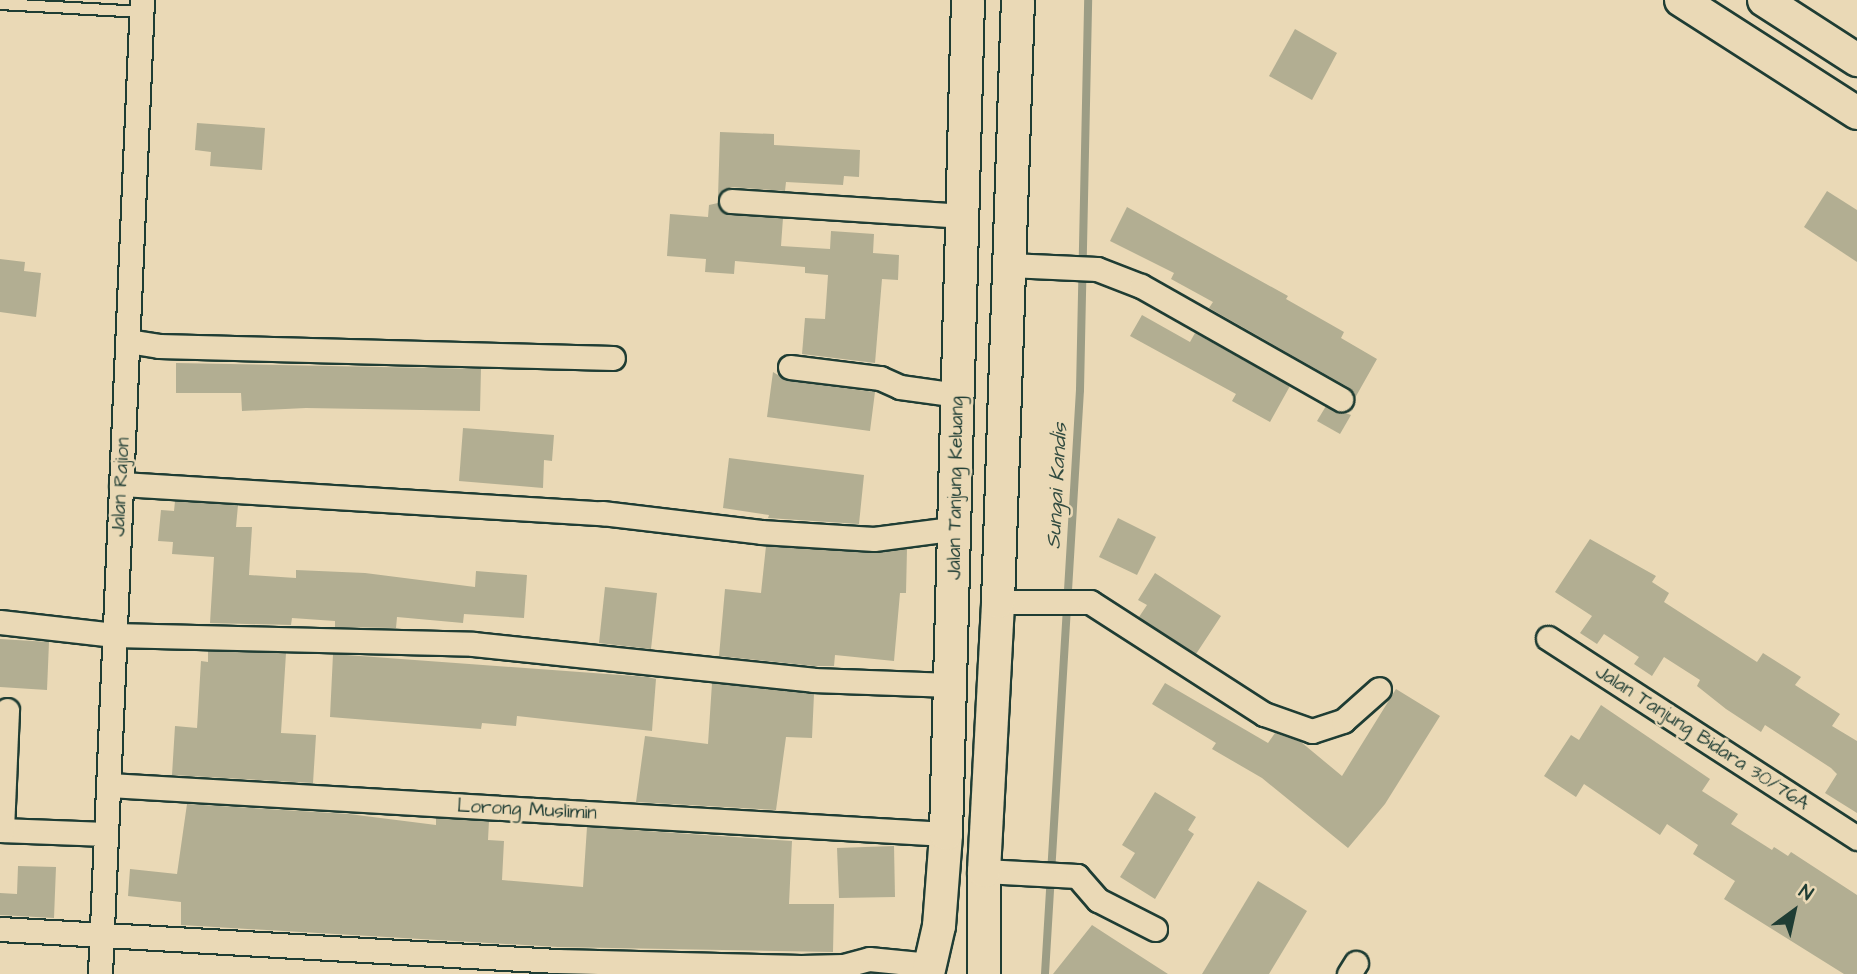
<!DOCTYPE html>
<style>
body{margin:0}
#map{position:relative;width:1857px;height:974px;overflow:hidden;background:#ead9b6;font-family:"Architects Daughter",sans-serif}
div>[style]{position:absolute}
.stream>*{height:8px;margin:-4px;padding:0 4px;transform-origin:4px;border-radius:4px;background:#9c9d85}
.building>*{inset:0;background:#b2ae92}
.roads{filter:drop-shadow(2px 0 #1f3d34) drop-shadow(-2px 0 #1f3d34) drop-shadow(0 2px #1f3d34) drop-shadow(0 -2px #1f3d34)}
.service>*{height:10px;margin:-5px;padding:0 5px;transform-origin:5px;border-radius:5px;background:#ead9b6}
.minor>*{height:23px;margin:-11.5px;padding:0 11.5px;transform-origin:11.5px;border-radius:11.5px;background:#ead9b6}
.secondary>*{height:32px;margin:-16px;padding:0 16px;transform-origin:16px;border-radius:16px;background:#ead9b6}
span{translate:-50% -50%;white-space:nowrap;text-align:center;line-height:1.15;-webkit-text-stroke:5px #ead9b6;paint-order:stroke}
.street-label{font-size:19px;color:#1f3d34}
.water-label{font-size:21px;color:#324b40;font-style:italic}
.north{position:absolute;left:1759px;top:876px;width:70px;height:70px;-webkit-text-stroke:5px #ead9b6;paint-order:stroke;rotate:33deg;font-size:19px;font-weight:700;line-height:28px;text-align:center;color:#1f3d34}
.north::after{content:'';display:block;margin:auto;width:24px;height:32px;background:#1f3d34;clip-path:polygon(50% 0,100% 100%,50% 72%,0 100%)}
</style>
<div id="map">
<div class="stream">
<div style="left:1045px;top:974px;width:585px;rotate:-86.57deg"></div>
<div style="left:1080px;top:390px;width:390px;rotate:-88.8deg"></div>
</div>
<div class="building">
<div style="clip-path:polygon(1295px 29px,1337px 53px,1312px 100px,1269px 76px)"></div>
<div style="clip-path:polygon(197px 123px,265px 128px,262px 170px,210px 166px,211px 152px,195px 150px)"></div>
<div style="clip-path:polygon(720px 132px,774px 134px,774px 145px,860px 150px,859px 177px,844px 176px,843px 185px,786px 182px,785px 191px,731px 187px,718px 197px)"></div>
<div style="clip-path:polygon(1827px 191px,1857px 210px,1857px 262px,1804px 227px)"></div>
<div style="clip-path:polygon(718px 203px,729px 215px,783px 218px,781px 246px,830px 249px,831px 231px,874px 234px,873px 253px,899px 255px,898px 280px,882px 279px,875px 363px,802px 354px,805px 318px,825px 319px,828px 275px,805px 273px,805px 267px,735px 261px,734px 274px,705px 272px,706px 259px,667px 256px,670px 214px,708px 217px,709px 205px)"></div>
<div style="clip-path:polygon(1127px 207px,1288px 296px,1286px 299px,1344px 332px,1341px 338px,1377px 359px,1355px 398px,1348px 387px,1209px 308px,1213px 302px,1171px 279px,1174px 273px,1110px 241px)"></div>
<div style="clip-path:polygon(0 259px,25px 262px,24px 271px,41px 273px,36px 317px,0 312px)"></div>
<div style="clip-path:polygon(1142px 315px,1190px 342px,1195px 333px,1290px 386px,1270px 422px,1232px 401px,1236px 394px,1130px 336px)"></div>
<div style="clip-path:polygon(176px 363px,481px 369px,480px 411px,306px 408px,242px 411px,241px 393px,176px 393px)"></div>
<div style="clip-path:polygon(773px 372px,788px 381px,875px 392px,870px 431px,767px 417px)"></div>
<div style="clip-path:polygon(1326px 406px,1351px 415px,1340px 434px,1317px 421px)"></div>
<div style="clip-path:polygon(463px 428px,554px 435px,552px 461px,544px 460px,543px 488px,459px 481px)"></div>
<div style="clip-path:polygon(729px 458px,864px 475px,859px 524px,768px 518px,769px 515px,723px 508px)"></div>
<div style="clip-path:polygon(175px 501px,238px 505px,236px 527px,252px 527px,249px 575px,296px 578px,296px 570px,365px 573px,475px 587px,476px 571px,527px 575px,524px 618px,464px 614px,463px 623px,397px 617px,396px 628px,335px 627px,335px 621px,292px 618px,291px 625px,210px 623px,214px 557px,172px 554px,173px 542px,158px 541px,161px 510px,174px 511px)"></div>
<div style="clip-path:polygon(1118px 518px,1156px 537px,1137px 575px,1099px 557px)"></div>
<div style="clip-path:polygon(1590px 539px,1656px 576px,1652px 582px,1669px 593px,1664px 602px,1757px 662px,1763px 653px,1801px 677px,1795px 685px,1840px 714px,1832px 726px,1857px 741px,1857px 813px,1825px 793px,1837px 774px,1831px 768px,1765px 725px,1761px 732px,1726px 709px,1697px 686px,1700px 680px,1664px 657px,1652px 676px,1634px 664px,1639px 657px,1604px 634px,1597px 644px,1580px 633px,1592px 616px,1555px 592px)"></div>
<div style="clip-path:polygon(766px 546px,873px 553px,907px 549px,906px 593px,900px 593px,894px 661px,835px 655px,834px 666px,814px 666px,719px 656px,725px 589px,761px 593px)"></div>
<div style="clip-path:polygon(1155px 573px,1221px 616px,1196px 654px,1139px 617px,1147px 605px,1138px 600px)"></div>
<div style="clip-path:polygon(605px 587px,657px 593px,651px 649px,599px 643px)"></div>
<div style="clip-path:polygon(0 639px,49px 642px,47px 690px,0 687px)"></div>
<div style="clip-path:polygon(208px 651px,286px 653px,281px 733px,316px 735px,313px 783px,172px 775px,175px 726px,197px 728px,201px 661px,208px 662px)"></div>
<div style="clip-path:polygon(333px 654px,648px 677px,656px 679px,652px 731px,517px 716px,516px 726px,482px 723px,481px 729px,330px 717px)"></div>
<div style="clip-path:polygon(712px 683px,814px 694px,812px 738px,786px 737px,776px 810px,636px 802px,645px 736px,708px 744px)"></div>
<div style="clip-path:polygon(1165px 683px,1268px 743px,1275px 733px,1301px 742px,1342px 776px,1396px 689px,1440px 716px,1385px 804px,1348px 848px,1262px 778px,1212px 749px,1216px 743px,1152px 704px)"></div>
<div style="clip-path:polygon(1601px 705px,1710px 779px,1702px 791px,1738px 814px,1731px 824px,1772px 850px,1774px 847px,1788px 856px,1791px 852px,1857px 895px,1857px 974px,1844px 974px,1724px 899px,1735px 881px,1693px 854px,1698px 845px,1667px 824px,1660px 835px,1584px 784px,1576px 797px,1544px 776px,1571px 735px,1579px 740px)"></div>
<div style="clip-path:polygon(1155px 792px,1196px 817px,1188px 830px,1194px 834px,1155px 899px,1120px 877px,1135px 853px,1122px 845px)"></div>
<div style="clip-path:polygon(187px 804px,349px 814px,436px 825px,436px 818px,489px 821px,488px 840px,504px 841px,502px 880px,583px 887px,587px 827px,792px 841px,789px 904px,834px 904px,833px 952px,558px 947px,181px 925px,181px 902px,128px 896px,130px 869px,177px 874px)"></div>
<div style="clip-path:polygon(894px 846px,895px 897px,839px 898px,837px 848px)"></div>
<div style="clip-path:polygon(18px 866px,56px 867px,54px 918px,0 915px,0 893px,17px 894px)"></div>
<div style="clip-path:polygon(1258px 881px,1307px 911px,1269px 974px,1202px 974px)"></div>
<div style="clip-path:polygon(1092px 925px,1112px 938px,1168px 974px,1053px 974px)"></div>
</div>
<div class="roads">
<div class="service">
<div style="left:0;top:4px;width:141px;rotate:3.2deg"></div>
</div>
<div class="minor">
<div style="left:731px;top:201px;width:230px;rotate:3.7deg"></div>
<div style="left:1009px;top:265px;width:88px;rotate:2.6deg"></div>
<div style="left:1097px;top:269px;width:47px;rotate:21.1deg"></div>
<div style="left:1141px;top:286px;width:230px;rotate:29.5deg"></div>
<div style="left:128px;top:341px;width:31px;rotate:9deg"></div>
<div style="left:159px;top:346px;width:454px;rotate:1.5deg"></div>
<div style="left:790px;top:367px;width:91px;rotate:7deg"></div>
<div style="left:880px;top:378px;width:22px;rotate:24deg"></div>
<div style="left:900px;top:387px;width:59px;rotate:7.9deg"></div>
<div style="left:121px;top:484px;width:482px;rotate:3.5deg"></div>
<div style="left:602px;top:513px;width:160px;rotate:6.8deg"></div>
<div style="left:761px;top:532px;width:113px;rotate:3.5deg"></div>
<div style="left:874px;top:539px;width:84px;rotate:-7.5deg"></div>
<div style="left:998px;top:602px;width:92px"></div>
<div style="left:1090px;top:602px;width:207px;rotate:32.8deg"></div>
<div style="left:1264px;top:714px;width:51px;rotate:19.5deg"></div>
<div style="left:1312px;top:731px;width:33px;rotate:-18deg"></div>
<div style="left:1343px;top:721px;width:48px;rotate:-41.6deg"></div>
<div style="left:0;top:622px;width:115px;rotate:6.5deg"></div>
<div style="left:114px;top:635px;width:359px;rotate:1.4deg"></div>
<div style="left:473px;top:644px;width:342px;rotate:6deg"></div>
<div style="left:813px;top:680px;width:138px;rotate:2.1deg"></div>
<div style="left:1548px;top:638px;width:368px;rotate:32.9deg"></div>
<div style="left:109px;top:785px;width:838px;rotate:3.35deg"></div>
<div style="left:0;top:830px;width:106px;rotate:2.2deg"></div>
<div style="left:2px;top:830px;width:120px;rotate:-87.6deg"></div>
<div style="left:984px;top:871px;width:93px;rotate:3.1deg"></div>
<div style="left:1077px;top:876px;width:32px;rotate:49deg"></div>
<div style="left:1098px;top:900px;width:64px;rotate:27deg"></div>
<div style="left:0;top:929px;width:558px;rotate:3.29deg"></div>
<div style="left:557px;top:961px;width:244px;rotate:1.4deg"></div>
<div style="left:801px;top:967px;width:42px;rotate:-1.4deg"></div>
<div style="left:843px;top:966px;width:27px;rotate:-15deg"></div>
<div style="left:869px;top:959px;width:61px;rotate:5.6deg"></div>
<div style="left:100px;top:974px;width:975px;rotate:-87.53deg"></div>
<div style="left:1349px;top:974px;width:13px;rotate:-58deg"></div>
</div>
<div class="secondary">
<div style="left:1681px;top:0;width:209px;rotate:32.7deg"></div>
<div style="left:1764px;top:0;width:111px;rotate:32.8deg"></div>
<div style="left:928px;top:974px;width:49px;rotate:-77.1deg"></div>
<div style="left:939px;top:926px;width:92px;rotate:-85.6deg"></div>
<div style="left:946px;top:834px;width:834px;rotate:-88.49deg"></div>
<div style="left:984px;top:974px;width:103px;rotate:-90deg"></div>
<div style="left:984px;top:871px;width:269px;rotate:-87deg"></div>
<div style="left:998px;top:602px;width:602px;rotate:-88.1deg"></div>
</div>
</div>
<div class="street-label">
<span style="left:121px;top:487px;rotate:-87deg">Jalan Rajion</span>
<span style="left:956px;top:488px;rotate:-89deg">Jalan Tanjung Keluang</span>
<span style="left:1702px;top:738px;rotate:33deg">Jalan Tanjung Bidara 30/76A</span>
<span style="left:527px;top:810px;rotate:3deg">Lorong Muslimin</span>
</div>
<div class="water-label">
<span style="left:1057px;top:486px;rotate:-87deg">Sungai Kandis</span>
</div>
<div class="north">N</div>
</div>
